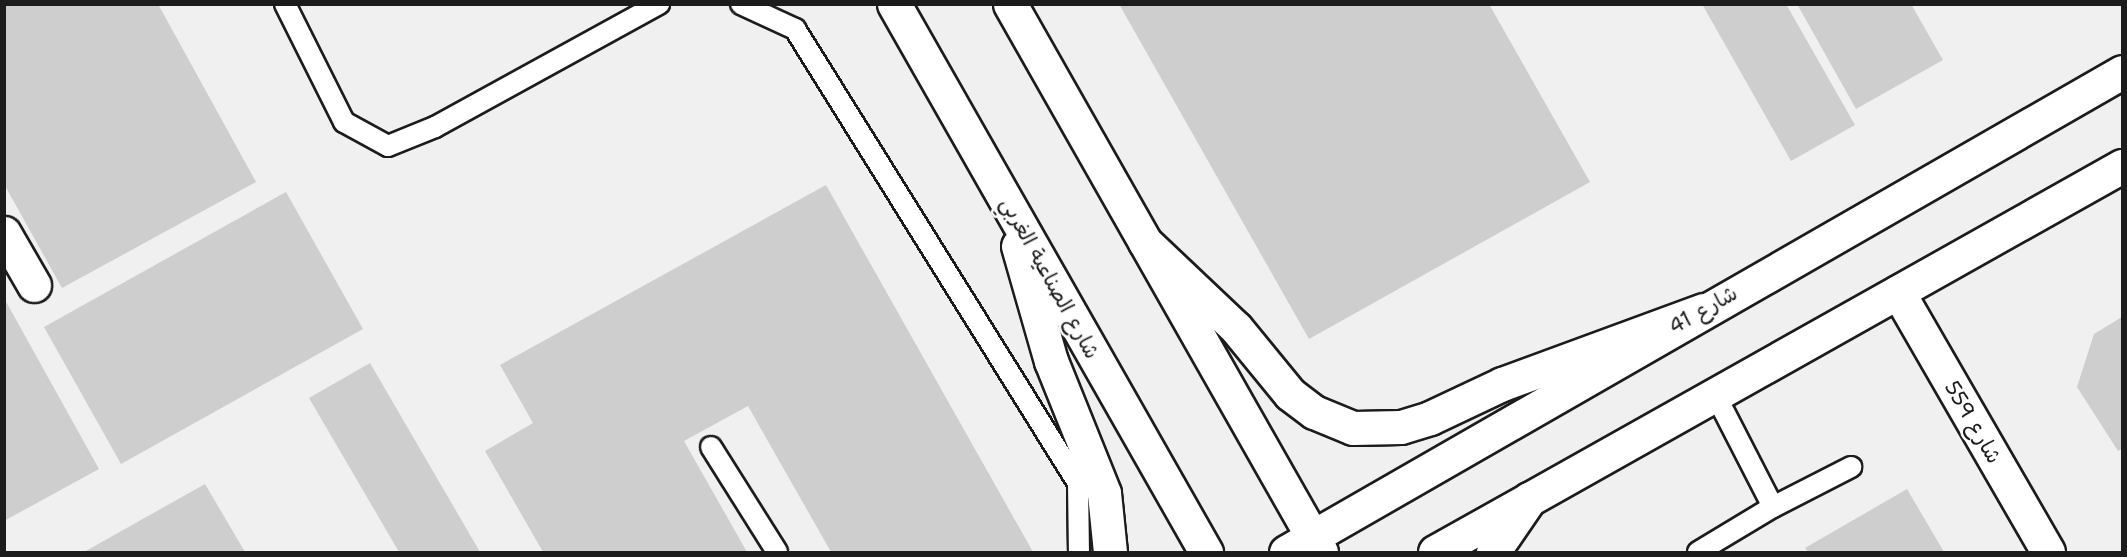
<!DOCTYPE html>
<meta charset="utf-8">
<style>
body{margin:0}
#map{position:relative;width:2127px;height:557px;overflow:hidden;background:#fff;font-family:"Shantell Sans","Playpen Sans Arabic",sans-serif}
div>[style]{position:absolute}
.built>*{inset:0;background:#f0f0f0}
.building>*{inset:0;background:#cecece}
.roads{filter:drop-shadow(2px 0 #1c1c1c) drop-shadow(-2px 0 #1c1c1c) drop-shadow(0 2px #1c1c1c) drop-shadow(0 -2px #1c1c1c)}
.lane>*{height:20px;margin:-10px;padding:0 10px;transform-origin:10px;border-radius:10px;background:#fff}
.street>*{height:33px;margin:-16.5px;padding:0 16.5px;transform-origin:16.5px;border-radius:16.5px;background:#fff}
.primary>*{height:33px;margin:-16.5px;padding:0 16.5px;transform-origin:16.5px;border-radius:16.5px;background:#fff}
span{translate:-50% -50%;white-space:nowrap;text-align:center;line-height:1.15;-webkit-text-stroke:5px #fff;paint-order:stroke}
.street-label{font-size:21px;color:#1c1c1c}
.frame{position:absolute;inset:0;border:6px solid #1c1c1c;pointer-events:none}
</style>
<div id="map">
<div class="built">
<div style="clip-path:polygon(5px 5px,2122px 5px,2122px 552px,5px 552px)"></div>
</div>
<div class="building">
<div style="clip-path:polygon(4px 4px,158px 4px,256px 182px,62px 288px,4px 184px)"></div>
<div style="clip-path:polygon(1119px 4px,1489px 4px,1590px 182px,1309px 339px)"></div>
<div style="clip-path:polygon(1702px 4px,1786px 4px,1855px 125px,1791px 161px)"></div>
<div style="clip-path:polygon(1797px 4px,1911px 4px,1943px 60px,1856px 109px)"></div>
<div style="clip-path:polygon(826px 185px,1033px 552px,831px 552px,748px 406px,684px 441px,747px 552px,543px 552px,485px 451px,533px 423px,500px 365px)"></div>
<div style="clip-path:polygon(286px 192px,363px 329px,121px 464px,44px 327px)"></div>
<div style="clip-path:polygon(4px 298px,99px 469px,4px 521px)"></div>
<div style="clip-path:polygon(2122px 317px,2122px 449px,2118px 451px,2077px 387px,2094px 334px)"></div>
<div style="clip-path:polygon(370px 363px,480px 552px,399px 552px,309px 398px)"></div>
<div style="clip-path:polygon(205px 484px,245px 552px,84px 552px)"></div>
<div style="clip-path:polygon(1907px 489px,1944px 552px,1808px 552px,1805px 548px)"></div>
</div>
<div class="roads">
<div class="lane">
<div style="left:285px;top:4px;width:132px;rotate:63.4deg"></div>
<div style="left:344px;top:122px;width:50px;rotate:28.6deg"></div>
<div style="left:388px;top:146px;width:51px;rotate:-22deg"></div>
<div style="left:435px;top:127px;width:256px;rotate:-28.8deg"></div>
<div style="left:741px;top:4px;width:60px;rotate:24.8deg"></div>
<div style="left:795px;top:29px;width:535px;rotate:58.06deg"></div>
<div style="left:1078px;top:483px;width:69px;rotate:89.2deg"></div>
<div style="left:1715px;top:394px;width:127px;rotate:62.8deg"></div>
<div style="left:711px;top:447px;width:124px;rotate:57.8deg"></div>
<div style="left:1698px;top:552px;width:87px;rotate:-31deg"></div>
<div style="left:1773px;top:507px;width:88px;rotate:-27.1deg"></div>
</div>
<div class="street">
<div style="left:4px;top:233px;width:60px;rotate:60deg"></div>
<div style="left:1898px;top:292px;width:300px;rotate:60deg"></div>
<div style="left:1286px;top:552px;width:964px;rotate:-29.86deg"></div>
<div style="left:1435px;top:552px;width:788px;rotate:-29.33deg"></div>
</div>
<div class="primary">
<div style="left:894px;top:4px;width:631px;rotate:60.35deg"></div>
<div style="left:1010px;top:4px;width:630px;rotate:60.42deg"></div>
<div style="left:1145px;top:242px;width:125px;rotate:43.4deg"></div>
<div style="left:1236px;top:328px;width:85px;rotate:50.7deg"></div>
<div style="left:1290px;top:394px;width:30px;rotate:37deg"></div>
<div style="left:1314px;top:412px;width:42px;rotate:22.3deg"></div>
<div style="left:1353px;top:428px;width:48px;rotate:-1.2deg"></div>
<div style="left:1401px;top:427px;width:30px;rotate:-17deg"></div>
<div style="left:1430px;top:418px;width:80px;rotate:-25.3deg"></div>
<div style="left:1502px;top:384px;width:214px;rotate:-20.2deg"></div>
<div style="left:1018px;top:246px;width:120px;rotate:74deg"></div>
<div style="left:1051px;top:361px;width:142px;rotate:68.1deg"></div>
<div style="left:1104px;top:493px;width:59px;rotate:84.2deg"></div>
<div style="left:1493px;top:552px;width:65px;rotate:-55.6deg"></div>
</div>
</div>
<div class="street-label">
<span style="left:1050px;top:278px;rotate:61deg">شارع الصناعية الغربي</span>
<span style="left:1703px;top:310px;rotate:-30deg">شارع 41</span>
<span style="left:1973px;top:422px;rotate:60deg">شارع 559</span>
</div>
<div class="frame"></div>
</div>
